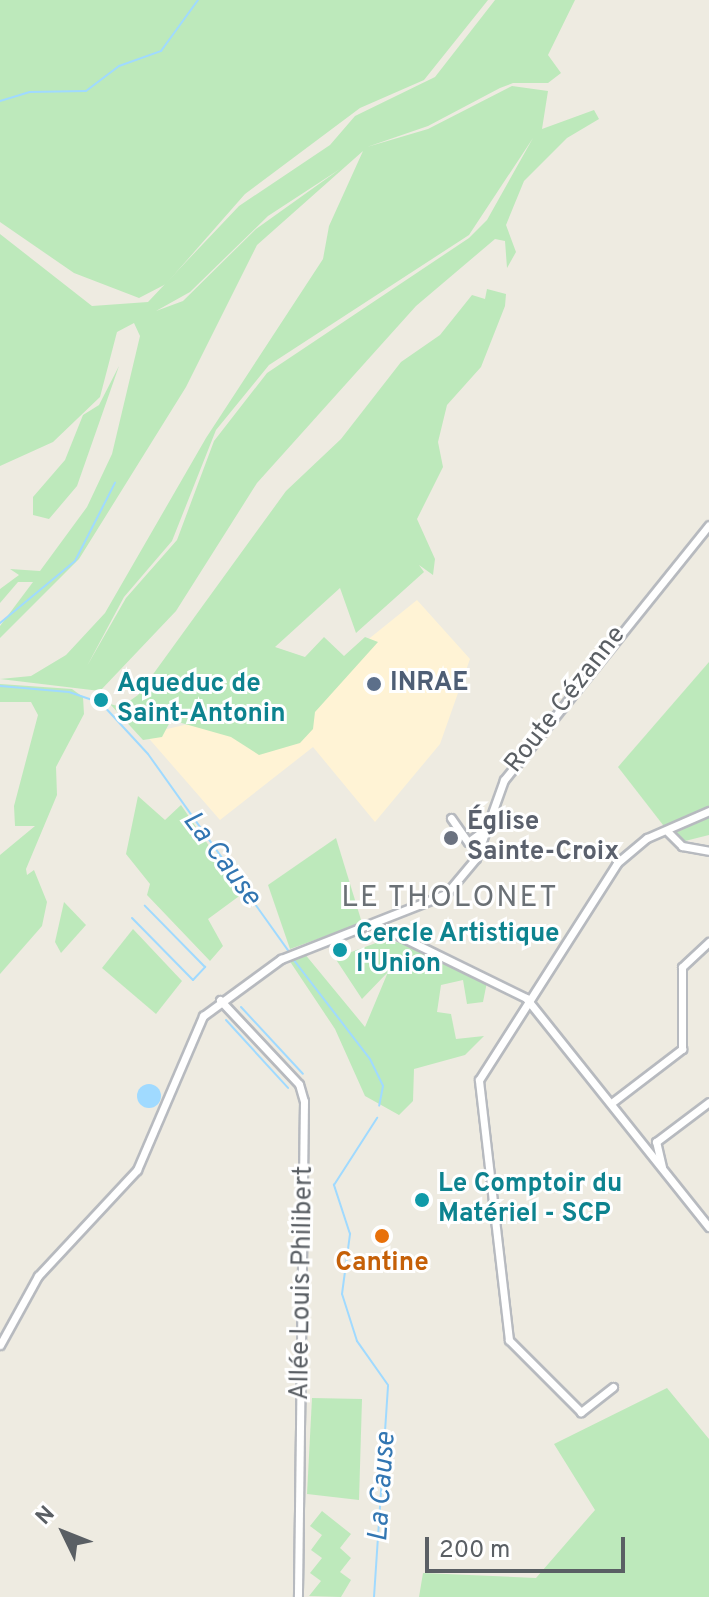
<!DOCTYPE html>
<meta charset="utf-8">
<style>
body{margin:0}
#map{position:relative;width:709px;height:1597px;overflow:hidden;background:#eeebe1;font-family:Overpass,sans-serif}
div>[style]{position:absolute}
.commercial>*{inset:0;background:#fff3d5}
.green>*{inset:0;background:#bde9bb}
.water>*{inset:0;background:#a0daff}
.round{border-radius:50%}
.stream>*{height:2px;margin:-1px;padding:0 1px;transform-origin:1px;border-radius:1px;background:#a0daff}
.roads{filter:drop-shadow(2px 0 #b7babf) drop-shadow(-2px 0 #b7babf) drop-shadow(0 2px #b7babf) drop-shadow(0 -2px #b7babf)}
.minor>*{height:7px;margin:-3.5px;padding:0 3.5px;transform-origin:3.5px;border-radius:3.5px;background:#fff}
.dots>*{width:22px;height:22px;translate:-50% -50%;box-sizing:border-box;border:4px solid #fff;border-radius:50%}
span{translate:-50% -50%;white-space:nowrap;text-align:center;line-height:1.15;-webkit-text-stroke:6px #fff;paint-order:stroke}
.service-label{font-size:26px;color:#4e5e75;font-weight:700}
.left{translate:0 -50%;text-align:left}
.culture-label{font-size:26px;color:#0d838f;font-weight:700}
.street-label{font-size:26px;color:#5a5f64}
.worship-label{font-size:26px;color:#5b616d;font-weight:700}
.food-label{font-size:26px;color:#c56008;font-weight:700}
.water-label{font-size:28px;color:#3276b2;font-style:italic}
.quarter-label{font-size:30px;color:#6b7176;letter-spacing:2px}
.north{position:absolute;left:24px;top:1493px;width:80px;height:80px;-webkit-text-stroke:6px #fff;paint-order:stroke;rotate:313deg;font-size:22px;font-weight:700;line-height:32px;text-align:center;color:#5a5f64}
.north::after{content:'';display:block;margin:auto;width:28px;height:36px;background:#5a5f64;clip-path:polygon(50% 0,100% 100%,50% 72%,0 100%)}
.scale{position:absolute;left:425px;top:1537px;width:200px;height:36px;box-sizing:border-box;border:4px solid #5a5f64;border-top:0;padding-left:10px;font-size:24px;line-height:28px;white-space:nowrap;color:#5a5f64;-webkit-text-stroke:6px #fff;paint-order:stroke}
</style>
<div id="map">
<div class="commercial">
<div style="clip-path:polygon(417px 600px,470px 659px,440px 744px,375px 822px,313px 747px,220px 820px,145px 734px,293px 700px)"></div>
</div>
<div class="green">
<div style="clip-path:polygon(0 0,488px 0,424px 80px,360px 108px,245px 194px,166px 284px,139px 298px,74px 273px,0 222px)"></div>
<div style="clip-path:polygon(evenodd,495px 0,575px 0,548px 55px,561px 73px,548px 83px,513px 83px,500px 88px,428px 126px,367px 147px,428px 129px,512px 86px,548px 91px,542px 129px,594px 110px,599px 119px,567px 138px,524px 181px,506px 225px,516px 252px,507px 268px,505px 241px,495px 239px,416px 306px,257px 483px,176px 611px,100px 691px,0 679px,31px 676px,66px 655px,105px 613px,206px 438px,323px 259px,329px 226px,363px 151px,257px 245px,186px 387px,79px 559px,0 638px,0 626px,33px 582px,18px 582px,0 603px,0 589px,19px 575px,10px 569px,40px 571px,87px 507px,112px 454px,140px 336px,134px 323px,117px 332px,100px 397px,53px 442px,0 466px,0 234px,92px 306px,148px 302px,239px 206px,330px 145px,355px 116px,435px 77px,495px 0,533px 138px,487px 220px,469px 238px,267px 373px,214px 441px,177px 540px,126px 598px,87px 666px,124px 597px,172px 541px,216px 430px,269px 365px,469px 235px,533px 138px,495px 0,340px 169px,256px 229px,183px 301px,156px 311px,190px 292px,268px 216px,340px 169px)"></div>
<div style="clip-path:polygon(487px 289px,506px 294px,505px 306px,481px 367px,447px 405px,438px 442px,443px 467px,417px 519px,435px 559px,433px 575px,419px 565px,424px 572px,356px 633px,340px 588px,275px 647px,305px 657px,324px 637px,344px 656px,365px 637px,378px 642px,315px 712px,313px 729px,300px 743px,259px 755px,231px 737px,171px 720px,162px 737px,143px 740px,110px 704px,121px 707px,138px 695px,286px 491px,341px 439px,401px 362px,440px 335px,472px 295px,485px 299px)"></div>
<div style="clip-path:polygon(119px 366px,77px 486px,49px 519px,33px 515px,33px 497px,65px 460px,83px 415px,99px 405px)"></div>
<div style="clip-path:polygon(709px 662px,709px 835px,677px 843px,618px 767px)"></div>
<div style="clip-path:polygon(0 684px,72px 689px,83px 697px,84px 714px,56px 767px,57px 795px,26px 869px,27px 875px,34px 870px,47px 902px,42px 926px,0 974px,0 855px,35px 826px,15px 826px,14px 806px,38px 715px,31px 702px,0 702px)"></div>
<div style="clip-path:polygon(138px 796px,165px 820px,181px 805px,242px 894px,208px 919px,223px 946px,210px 961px,147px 895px,150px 884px,126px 854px)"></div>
<div style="clip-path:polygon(336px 838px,362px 923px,290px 949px,268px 885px)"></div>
<div style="clip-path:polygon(64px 902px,86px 925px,61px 953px,55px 942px)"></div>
<div style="clip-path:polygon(133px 929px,182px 981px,156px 1014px,102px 968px)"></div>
<div style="clip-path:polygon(384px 940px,418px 946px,487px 982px,483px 1002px,467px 1004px,463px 980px,441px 985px,437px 1012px,451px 1014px,456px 1039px,484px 1036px,465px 1055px,414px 1069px,413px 1101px,399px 1115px,365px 1096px,335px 1029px,289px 960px,304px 953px,365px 1027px,388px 972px,362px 999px,335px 958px)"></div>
<div style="clip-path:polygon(667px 1388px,709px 1439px,709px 1597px,419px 1597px,423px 1573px,536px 1578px,595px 1510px,554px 1444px)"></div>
<div style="clip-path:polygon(312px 1398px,362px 1399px,359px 1500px,307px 1494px)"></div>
<div style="clip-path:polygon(322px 1511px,351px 1534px,340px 1548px,351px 1558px,340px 1572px,351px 1580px,341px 1597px,309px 1596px,321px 1581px,310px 1573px,322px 1558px,311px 1550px,322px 1535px,310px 1526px)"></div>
</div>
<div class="water">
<div class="round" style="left:137px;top:1084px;width:24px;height:24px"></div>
</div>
<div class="stream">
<div style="left:0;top:101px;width:31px;rotate:-17deg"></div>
<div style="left:30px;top:92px;width:56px;rotate:-1deg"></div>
<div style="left:86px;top:91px;width:41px;rotate:-37.1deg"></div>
<div style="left:119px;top:66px;width:45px;rotate:-19.7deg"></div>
<div style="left:161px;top:51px;width:63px;rotate:-54deg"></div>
<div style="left:0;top:623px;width:97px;rotate:-39.6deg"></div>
<div style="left:75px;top:561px;width:88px;rotate:-62.9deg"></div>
<div style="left:0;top:686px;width:69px;rotate:5deg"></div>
<div style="left:69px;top:692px;width:34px;rotate:19deg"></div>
<div style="left:101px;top:703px;width:69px;rotate:47.3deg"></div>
<div style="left:148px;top:754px;width:244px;rotate:54.5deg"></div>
<div style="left:132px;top:918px;width:87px;rotate:45.5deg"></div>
<div style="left:193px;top:980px;width:18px;rotate:-47deg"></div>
<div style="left:205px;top:967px;width:86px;rotate:-134.5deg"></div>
<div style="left:293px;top:959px;width:126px;rotate:52.4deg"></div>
<div style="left:370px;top:1059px;width:30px;rotate:64deg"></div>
<div style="left:383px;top:1086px;width:20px;rotate:101deg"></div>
<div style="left:241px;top:1007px;width:91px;rotate:47.2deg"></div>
<div style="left:226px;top:1020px;width:92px;rotate:47.6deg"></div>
<div style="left:374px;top:1597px;width:212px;rotate:-86.2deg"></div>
<div style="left:388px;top:1385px;width:54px;rotate:-125.2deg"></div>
<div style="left:357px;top:1341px;width:49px;rotate:-107.7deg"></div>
<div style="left:342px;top:1294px;width:61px;rotate:-82.4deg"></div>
<div style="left:350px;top:1234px;width:52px;rotate:-108.1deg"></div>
<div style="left:334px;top:1185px;width:80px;rotate:-57.3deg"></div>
</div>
<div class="roads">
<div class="minor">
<div style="left:451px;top:818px;width:29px;rotate:55deg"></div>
<div style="left:468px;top:842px;width:24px;rotate:-36deg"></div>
<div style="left:668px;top:832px;width:20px;rotate:45deg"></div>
<div style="left:682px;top:846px;width:27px;rotate:10deg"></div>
<div style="left:379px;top:926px;width:164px;rotate:26.1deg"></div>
<div style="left:526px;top:998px;width:293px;rotate:51.4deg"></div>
<div style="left:220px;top:1000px;width:115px;rotate:46.8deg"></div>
<div style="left:299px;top:1084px;width:18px;rotate:74deg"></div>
<div style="left:304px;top:1101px;width:496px;rotate:90.7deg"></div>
<div style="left:614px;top:1101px;width:86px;rotate:-37.4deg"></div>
<div style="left:682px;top:1049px;width:82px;rotate:-90deg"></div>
<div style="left:682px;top:967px;width:37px;rotate:-43deg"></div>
<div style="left:662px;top:1167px;width:26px;rotate:-103deg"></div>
<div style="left:656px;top:1142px;width:66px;rotate:-37deg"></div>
<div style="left:0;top:1345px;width:79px;rotate:-61.2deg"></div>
<div style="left:38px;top:1276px;width:145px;rotate:-47deg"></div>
<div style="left:137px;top:1170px;width:168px;rotate:-66.8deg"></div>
<div style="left:203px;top:1016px;width:97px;rotate:-36.2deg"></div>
<div style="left:281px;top:959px;width:177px;rotate:-21.5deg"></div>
<div style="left:446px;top:894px;width:47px;rotate:-50.2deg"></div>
<div style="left:476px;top:858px;width:83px;rotate:-70.3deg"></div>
<div style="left:504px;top:780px;width:327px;rotate:-51.2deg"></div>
<div style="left:613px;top:1387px;width:41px;rotate:142deg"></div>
<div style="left:581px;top:1412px;width:102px;rotate:-135deg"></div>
<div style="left:509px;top:1340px;width:262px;rotate:-96.6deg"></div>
<div style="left:479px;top:1080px;width:257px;rotate:-57.5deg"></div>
<div style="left:617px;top:863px;width:39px;rotate:-40deg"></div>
<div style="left:647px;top:838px;width:68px;rotate:-23.5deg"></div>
</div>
</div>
<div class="dots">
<div style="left:374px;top:684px;background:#5c6f8a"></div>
<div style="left:101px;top:700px;background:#0f9aa8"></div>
<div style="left:451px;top:838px;background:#6b7280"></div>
<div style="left:340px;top:950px;background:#0f9aa8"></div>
<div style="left:422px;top:1200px;background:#0f9aa8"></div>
<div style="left:382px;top:1236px;background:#e8710a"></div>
</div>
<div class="service-label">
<span class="left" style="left:390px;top:684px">INRAE</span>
</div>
<div class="culture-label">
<span class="left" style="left:117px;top:700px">Aqueduc de<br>Saint-Antonin</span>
<span class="left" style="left:356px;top:950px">Cercle Artistique<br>l'Union</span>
<span class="left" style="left:438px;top:1200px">Le Comptoir du<br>Matériel - SCP</span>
</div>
<div class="street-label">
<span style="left:566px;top:700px;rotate:-52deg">Route Cézanne</span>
<span style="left:303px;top:1283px;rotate:-89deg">Allée Louis Philibert</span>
</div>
<div class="worship-label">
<span class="left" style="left:467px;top:838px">Église<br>Sainte-Croix</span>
</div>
<div class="food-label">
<span style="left:382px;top:1264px">Cantine</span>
</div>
<div class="water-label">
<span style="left:221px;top:859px;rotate:53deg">La Cause</span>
<span style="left:383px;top:1487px;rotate:-86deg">La Cause</span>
</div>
<div class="quarter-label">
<span style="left:450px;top:899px">LE THOLONET</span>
</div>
<div class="north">N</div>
<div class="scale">200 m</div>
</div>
